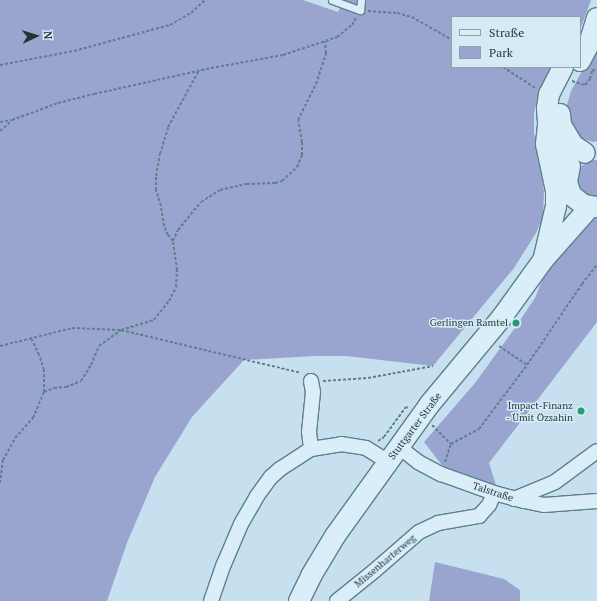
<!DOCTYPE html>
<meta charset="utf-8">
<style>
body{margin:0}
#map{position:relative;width:597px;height:601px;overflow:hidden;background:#c6e0ef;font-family:"PT Serif",serif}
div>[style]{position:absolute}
.green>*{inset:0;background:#99a5ce}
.path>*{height:2px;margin-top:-1px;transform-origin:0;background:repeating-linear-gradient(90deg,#5b818b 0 3px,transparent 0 5px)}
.roads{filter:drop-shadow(1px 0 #5b818b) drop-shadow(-1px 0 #5b818b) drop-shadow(0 1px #5b818b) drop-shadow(0 -1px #5b818b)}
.lane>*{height:7px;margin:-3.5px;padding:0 3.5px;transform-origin:3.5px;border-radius:3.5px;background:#daeef9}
.street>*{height:14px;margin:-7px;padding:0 7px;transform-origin:7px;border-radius:7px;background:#daeef9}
.secondary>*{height:20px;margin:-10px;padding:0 10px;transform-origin:10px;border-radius:10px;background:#daeef9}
.dots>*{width:11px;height:11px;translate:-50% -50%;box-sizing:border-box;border:2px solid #d6eaf6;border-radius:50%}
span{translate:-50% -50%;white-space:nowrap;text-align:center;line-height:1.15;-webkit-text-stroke:3px #d6eaf6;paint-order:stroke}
.poi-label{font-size:10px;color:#1f373b}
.right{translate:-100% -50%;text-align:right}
.street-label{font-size:10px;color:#1f373b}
.legend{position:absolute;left:451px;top:16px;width:130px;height:52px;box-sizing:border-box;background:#d6eaf6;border:1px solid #8da2ab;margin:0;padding:5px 7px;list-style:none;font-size:12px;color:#1f373b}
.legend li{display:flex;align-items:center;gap:8px;height:20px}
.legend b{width:20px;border:1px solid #8da2ab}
.north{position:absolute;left:16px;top:16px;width:40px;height:40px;-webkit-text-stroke:3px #d6eaf6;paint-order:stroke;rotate:86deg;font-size:11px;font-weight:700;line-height:16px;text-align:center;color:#1f373b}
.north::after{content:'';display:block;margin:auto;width:14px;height:18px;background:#1f373b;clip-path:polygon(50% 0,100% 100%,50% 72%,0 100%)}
</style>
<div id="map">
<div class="green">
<div style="clip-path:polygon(0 0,303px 0,338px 12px,343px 0,591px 0,580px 30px,580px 17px,452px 17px,452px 67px,553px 67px,538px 97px,534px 114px,534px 132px,544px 191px,543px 217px,536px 233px,514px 268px,433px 366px,346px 356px,315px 356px,244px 360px,192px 417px,155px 477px,127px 543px,107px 601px,0 601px)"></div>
<div style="clip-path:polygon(597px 44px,597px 141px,593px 142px,580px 138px,576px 134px,567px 113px,567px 105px,571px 91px)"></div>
<div style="clip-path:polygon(591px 160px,597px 160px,597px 199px,584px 196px,576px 186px,580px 167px)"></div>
<div style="clip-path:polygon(597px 213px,597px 322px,489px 463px,496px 485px,445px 469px,424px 442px,475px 383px,512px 332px,535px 298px,547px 268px)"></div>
<div style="clip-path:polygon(435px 562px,504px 579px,520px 590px,520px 601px,429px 601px)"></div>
</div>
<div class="path">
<div style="left:368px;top:11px;width:29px;rotate:4deg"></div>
<div style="left:397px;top:13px;width:16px;rotate:15deg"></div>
<div style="left:412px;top:17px;width:46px;rotate:29.9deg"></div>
<div style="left:0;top:65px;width:75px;rotate:-10.7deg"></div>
<div style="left:74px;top:51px;width:99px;rotate:-15.2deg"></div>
<div style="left:170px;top:25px;width:24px;rotate:-30deg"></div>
<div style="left:191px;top:13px;width:19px;rotate:-43deg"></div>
<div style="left:503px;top:67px;width:38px;rotate:33deg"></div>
<div style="left:572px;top:81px;width:14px;rotate:17deg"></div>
<div style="left:585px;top:85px;width:8px;rotate:-50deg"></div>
<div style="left:590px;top:79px;width:8px;rotate:-76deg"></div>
<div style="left:592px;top:71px;width:5px;rotate:-22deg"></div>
<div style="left:0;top:122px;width:12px;rotate:-9deg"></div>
<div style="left:12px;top:120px;width:49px;rotate:-20.3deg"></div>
<div style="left:58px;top:103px;width:37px;rotate:-14deg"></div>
<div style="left:94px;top:94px;width:120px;rotate:-12.5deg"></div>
<div style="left:211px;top:68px;width:73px;rotate:-10.2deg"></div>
<div style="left:283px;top:55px;width:57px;rotate:-18.4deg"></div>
<div style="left:337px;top:37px;width:19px;rotate:-39deg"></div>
<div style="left:352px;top:25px;width:8px;rotate:-60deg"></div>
<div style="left:0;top:131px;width:15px;rotate:-42deg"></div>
<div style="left:173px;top:241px;width:12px;rotate:-66deg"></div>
<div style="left:178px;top:230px;width:36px;rotate:-51deg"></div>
<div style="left:201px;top:202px;width:22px;rotate:-32deg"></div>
<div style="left:220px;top:190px;width:28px;rotate:-13deg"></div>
<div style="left:247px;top:184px;width:28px;rotate:-2deg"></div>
<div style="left:275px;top:183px;width:7px;rotate:-16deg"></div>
<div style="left:282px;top:181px;width:21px;rotate:-43deg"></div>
<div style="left:297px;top:167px;width:13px;rotate:-67deg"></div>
<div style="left:302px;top:155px;width:13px;rotate:-90deg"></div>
<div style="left:302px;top:142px;width:22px;rotate:-100deg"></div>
<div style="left:298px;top:120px;width:40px;rotate:-63.4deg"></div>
<div style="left:316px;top:84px;width:33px;rotate:-72deg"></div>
<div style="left:326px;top:53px;width:12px;rotate:-95deg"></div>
<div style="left:0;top:346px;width:74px;rotate:-14deg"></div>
<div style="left:72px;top:328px;width:49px;rotate:2.3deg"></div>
<div style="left:121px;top:330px;width:185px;rotate:13.4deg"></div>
<div style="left:499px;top:346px;width:34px;rotate:34deg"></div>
<div style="left:323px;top:381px;width:45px;rotate:-3.8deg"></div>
<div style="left:368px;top:378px;width:66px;rotate:-10.5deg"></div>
<div style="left:44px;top:392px;width:11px;rotate:-22deg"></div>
<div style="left:54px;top:388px;width:12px;rotate:-5deg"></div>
<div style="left:66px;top:387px;width:16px;rotate:-22deg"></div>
<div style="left:81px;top:381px;width:19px;rotate:-58deg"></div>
<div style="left:91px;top:365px;width:21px;rotate:-67deg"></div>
<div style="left:99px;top:346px;width:27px;rotate:-36deg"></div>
<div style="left:121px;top:330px;width:34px;rotate:-17deg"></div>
<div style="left:154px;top:320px;width:24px;rotate:-52deg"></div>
<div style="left:169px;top:301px;width:16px;rotate:-63deg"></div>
<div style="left:176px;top:287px;width:17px;rotate:-87deg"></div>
<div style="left:177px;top:270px;width:29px;rotate:-98deg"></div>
<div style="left:173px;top:241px;width:8px;rotate:-130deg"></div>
<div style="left:168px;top:235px;width:10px;rotate:-114deg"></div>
<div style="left:164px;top:226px;width:20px;rotate:-99deg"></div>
<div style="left:161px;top:206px;width:17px;rotate:-107deg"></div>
<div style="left:156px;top:190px;width:14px;rotate:-90deg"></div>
<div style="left:156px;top:176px;width:22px;rotate:-80deg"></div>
<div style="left:160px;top:154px;width:28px;rotate:-73deg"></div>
<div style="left:168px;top:127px;width:63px;rotate:-61.4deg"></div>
<div style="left:432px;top:425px;width:27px;rotate:45deg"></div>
<div style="left:378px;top:441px;width:7px;rotate:-34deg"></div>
<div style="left:384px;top:437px;width:37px;rotate:-54deg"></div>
<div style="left:406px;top:407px;width:2px;rotate:27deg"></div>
<div style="left:445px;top:462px;width:19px;rotate:-72deg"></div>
<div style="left:451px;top:444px;width:32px;rotate:-28deg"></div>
<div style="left:479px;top:429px;width:80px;rotate:-53.1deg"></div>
<div style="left:527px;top:365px;width:98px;rotate:-55.8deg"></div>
<div style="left:582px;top:284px;width:24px;rotate:-52deg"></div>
<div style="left:0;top:483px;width:23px;rotate:-83deg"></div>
<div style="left:3px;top:460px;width:25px;rotate:-61deg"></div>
<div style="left:15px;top:438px;width:27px;rotate:-48deg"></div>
<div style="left:33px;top:418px;width:28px;rotate:-67deg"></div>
<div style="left:44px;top:392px;width:22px;rotate:-90deg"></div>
<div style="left:44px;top:370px;width:16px;rotate:-108deg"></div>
<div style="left:39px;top:355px;width:19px;rotate:-115deg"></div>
</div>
<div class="roads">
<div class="lane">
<div style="left:332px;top:0;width:30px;rotate:20deg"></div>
<div style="left:360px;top:10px;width:10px;rotate:-84deg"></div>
</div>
<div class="street">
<div style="left:311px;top:381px;width:11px;rotate:80deg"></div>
<div style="left:313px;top:392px;width:40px;rotate:95.7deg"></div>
<div style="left:309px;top:432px;width:17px;rotate:83deg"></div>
<div style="left:399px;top:447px;width:24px;rotate:38deg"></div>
<div style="left:418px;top:462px;width:26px;rotate:28deg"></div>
<div style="left:441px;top:474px;width:56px;rotate:19.7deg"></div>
<div style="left:494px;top:493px;width:31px;rotate:15deg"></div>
<div style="left:524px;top:501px;width:20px;rotate:11deg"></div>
<div style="left:544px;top:505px;width:53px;rotate:-4.3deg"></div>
<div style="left:514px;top:499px;width:44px;rotate:-22.5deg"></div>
<div style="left:555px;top:482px;width:52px;rotate:-36.4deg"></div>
<div style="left:211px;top:601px;width:39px;rotate:-71deg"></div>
<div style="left:224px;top:564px;width:43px;rotate:-67deg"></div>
<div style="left:241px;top:524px;width:32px;rotate:-60deg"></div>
<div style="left:257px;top:496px;width:24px;rotate:-54deg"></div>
<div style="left:271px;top:477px;width:12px;rotate:-42deg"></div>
<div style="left:280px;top:469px;width:37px;rotate:-33deg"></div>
<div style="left:311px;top:449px;width:30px;rotate:-9deg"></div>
<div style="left:341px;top:444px;width:25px;rotate:9deg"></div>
<div style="left:366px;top:448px;width:26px;rotate:32deg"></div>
<div style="left:337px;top:601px;width:46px;rotate:-38.9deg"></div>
<div style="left:373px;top:572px;width:61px;rotate:-41deg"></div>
<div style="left:419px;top:532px;width:21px;rotate:-25deg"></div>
<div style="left:438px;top:523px;width:42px;rotate:-9.7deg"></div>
<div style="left:479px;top:516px;width:15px;rotate:-48deg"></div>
<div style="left:489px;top:505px;width:13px;rotate:-67deg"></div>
</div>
<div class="secondary">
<div style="left:580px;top:61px;width:19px;rotate:-62deg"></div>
<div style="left:589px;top:44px;width:27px;rotate:-73deg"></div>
<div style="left:563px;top:67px;width:30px;rotate:117deg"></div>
<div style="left:549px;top:94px;width:14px;rotate:98deg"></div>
<div style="left:547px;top:108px;width:16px;rotate:86deg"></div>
<div style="left:548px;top:124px;width:15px;rotate:70deg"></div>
<div style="left:553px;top:138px;width:35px;rotate:63deg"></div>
<div style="left:560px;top:114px;width:11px;rotate:85deg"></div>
<div style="left:561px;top:125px;width:23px;rotate:59deg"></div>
<div style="left:573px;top:145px;width:14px;rotate:34deg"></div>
<div style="left:570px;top:166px;width:16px;rotate:101deg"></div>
<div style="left:567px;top:182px;width:14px;rotate:73deg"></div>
<div style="left:571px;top:195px;width:16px;rotate:38deg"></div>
<div style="left:584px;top:205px;width:13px;rotate:9deg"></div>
<div style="left:544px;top:257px;width:52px;rotate:-76.8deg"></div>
<div style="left:556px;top:206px;width:15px;rotate:-90deg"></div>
<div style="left:556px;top:191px;width:48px;rotate:-102deg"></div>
<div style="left:546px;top:144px;width:20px;rotate:-84deg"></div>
<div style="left:299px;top:601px;width:28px;rotate:-64deg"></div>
<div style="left:311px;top:576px;width:47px;rotate:-59deg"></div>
<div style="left:335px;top:536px;width:161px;rotate:-54.3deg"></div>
<div style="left:429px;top:405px;width:114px;rotate:-50.3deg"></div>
<div style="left:502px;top:317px;width:72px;rotate:-54.1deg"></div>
<div style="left:544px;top:259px;width:69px;rotate:-48.5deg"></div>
</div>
</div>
<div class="dots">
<div style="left:516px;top:323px;background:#2a9b75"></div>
<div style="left:581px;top:411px;background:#2a9b75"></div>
</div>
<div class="poi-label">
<span class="right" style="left:508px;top:323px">Gerlingen Ramtel</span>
<span class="right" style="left:573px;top:411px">Impact-Finanz<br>- Ümit Özsahin</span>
</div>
<div class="street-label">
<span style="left:415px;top:426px;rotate:-53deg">Stuttgarter Straße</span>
<span style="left:493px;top:492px;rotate:18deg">Talstraße</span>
<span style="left:385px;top:561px;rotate:-40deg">Missenharterweg</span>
</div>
<ul class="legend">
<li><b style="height:5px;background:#daeef9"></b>Straße</li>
<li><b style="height:11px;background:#99a5ce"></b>Park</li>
</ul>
<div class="north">N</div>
</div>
